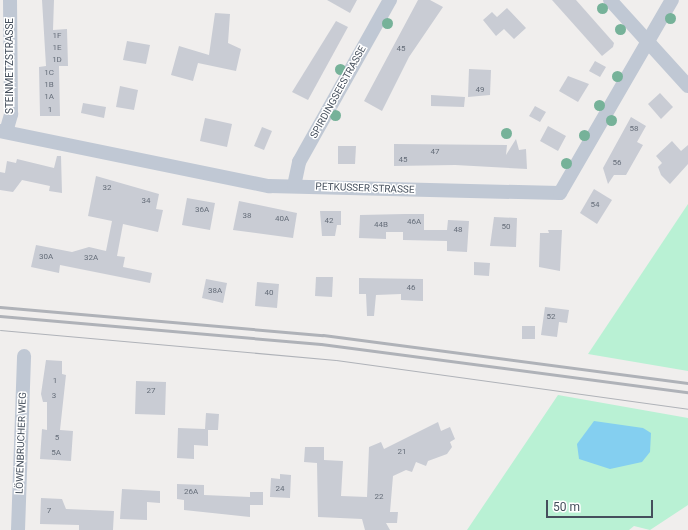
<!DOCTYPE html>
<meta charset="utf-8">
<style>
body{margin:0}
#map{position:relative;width:688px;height:530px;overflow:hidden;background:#f0eeed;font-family:Roboto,sans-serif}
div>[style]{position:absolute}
.green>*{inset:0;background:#b9f1d4}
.water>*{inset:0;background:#84cff0}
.building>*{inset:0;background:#c9ccd4}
.street>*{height:14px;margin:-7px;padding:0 7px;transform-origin:7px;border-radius:7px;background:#c0c8d4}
.tram>*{height:1px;margin:-0.5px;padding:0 0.5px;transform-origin:0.5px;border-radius:0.5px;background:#afb2b8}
.rail>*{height:3px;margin:-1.5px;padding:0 1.5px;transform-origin:1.5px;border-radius:1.5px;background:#afb2b8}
.trees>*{width:11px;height:11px;margin:-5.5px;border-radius:50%;background:#76b299}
span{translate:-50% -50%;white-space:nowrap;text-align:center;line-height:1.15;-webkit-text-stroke:3px #fff;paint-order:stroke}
.number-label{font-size:8px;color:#666e7a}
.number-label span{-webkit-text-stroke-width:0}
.street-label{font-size:10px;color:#454f5c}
.scale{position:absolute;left:546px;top:500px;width:107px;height:18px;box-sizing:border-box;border:2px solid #454f5c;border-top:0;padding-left:5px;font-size:12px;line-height:14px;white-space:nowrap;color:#454f5c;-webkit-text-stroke:3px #fff;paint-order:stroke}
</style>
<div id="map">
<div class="green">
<div style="clip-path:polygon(688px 204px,688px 371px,588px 354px)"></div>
<div style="clip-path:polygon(558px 395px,688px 418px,688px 505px,650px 530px,634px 526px,629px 530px,467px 530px)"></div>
</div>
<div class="water">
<div style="clip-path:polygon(594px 421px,643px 428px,651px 433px,650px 452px,642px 462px,610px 469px,579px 459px,577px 444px)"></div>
</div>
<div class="building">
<div style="clip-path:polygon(42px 0,54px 0,53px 30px,67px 29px,68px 66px,59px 66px,60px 116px,40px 116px,39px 67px,46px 66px)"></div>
<div style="clip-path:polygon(327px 0,357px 0,350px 13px)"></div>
<div style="clip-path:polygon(418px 0,430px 0,443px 7px,409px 57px,382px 111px,364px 101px)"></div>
<div style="clip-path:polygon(552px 0,576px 0,614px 43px,613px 47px,602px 56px)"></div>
<div style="clip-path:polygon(507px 8px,526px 28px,514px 39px,504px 29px,496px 36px,483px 20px,492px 12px,497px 17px)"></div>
<div style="clip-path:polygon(215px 13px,230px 14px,228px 43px,241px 49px,236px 71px,198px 63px,193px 81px,171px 75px,179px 46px,209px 55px)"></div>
<div style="clip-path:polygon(336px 21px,348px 27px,308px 100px,292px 92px)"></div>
<div style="clip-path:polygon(127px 41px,150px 45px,146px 64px,123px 60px)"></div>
<div style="clip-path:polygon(595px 61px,606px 67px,600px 77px,589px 71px)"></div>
<div style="clip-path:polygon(469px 69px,491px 70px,490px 95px,468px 97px)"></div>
<div style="clip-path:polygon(568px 76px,589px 84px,578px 102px,559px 91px)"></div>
<div style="clip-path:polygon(120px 86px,138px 90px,134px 110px,116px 107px)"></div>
<div style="clip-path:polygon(660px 93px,673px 107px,661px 119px,648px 104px)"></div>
<div style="clip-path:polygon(431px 95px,465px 97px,464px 107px,431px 106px)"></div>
<div style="clip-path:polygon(83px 103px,106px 107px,104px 118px,81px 113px)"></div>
<div style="clip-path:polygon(535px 106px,546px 112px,540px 122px,529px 116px)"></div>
<div style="clip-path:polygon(631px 117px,646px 126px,637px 142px,643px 145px,626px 175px,614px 175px,608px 184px,603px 168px)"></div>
<div style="clip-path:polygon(205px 118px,232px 124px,227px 147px,200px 141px)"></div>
<div style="clip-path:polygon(548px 126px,566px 136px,558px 151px,540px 141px)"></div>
<div style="clip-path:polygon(262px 127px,272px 131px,264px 150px,254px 146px)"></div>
<div style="clip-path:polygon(516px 139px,519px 150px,526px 149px,527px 169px,455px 165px,394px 166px,394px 144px,507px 145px,506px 155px)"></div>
<div style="clip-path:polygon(672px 141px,681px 151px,688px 145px,688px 164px,670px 184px,661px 175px,658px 167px,662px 163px,656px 156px)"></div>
<div style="clip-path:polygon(338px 146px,356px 146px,355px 164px,338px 164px)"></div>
<div style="clip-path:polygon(57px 156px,61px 156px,62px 193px,49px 191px,50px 186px,22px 180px,13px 192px,0 190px,0 172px,5px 173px,7px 161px,16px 163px,17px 159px,54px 168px)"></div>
<div style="clip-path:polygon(96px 176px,159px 194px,156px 209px,163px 210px,158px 232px,123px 224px,117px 256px,125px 257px,123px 267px,152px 273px,150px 283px,60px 265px,59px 273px,31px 267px,36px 245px,72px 252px,89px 247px,106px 251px,112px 221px,88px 216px)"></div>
<div style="clip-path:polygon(594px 189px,612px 200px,597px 224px,580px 213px)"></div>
<div style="clip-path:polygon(187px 198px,215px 203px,210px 230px,182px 225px)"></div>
<div style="clip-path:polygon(239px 201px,297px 213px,293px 238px,233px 230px)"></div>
<div style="clip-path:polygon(320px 211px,341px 211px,341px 225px,337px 225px,335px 236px,322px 236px)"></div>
<div style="clip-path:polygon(405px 214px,424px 214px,424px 230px,447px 230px,448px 220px,469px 221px,467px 252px,447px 251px,447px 241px,403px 240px,403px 232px,386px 232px,386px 239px,359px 238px,360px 215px)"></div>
<div style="clip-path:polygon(494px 217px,517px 218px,516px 247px,490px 246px)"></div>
<div style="clip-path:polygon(548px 230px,562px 230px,560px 271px,539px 267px,540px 233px,549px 233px)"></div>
<div style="clip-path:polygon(474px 262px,490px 263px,489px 276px,474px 275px)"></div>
<div style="clip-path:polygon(316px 277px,333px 277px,332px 297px,315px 296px)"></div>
<div style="clip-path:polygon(359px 278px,423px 279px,423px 301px,401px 300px,401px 294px,376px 295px,374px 316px,367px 316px,366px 294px,359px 294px)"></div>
<div style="clip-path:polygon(206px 279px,227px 283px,223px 303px,202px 298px)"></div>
<div style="clip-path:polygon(257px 282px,279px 284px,277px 308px,255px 306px)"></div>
<div style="clip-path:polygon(545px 307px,569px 310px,567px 323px,559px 322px,557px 337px,541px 335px)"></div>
<div style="clip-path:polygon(522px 326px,535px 326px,535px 339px,522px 339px)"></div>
<div style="clip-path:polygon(46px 360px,62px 361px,62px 374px,66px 375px,60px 430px,73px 431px,71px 461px,40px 459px,42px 429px,47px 430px,47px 402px,43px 402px,41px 394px)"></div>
<div style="clip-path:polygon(136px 381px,166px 382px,165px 415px,135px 414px)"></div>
<div style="clip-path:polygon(206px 413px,219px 414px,218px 430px,208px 430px,208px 446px,194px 445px,194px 459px,177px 458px,178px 428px,205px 429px)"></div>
<div style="clip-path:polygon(438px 422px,441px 431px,450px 427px,455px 439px,450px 442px,452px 447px,447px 454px,428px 461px,426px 466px,416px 462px,412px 472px,406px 470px,393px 476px,390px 512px,398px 512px,397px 523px,386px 523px,390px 530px,365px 530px,362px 519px,318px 517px,317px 463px,304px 462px,305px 447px,324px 447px,324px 460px,343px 461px,341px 496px,367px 497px,369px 447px,381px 442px,384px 449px)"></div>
<div style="clip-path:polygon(280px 474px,291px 475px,290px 498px,270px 497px,271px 478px,280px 479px)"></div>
<div style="clip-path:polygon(177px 484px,204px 485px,204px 495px,250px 497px,250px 492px,263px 492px,263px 505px,250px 505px,250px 517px,184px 510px,184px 500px,177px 499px)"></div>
<div style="clip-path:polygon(122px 489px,160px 491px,160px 503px,147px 502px,147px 520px,120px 519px)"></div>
<div style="clip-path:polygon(41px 498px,62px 499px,66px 509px,114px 511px,113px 530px,79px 530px,79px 525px,40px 524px)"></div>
</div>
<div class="street">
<div style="left:610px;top:0;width:116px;rotate:47.8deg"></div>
<div style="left:0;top:131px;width:275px;rotate:11.6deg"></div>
<div style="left:269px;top:186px;width:291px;rotate:1.4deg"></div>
<div style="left:560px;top:193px;width:223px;rotate:-59.9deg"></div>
<div style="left:6px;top:132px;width:19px;rotate:-74deg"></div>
<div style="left:11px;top:114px;width:114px;rotate:-90.5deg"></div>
<div style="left:294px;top:186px;width:25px;rotate:-78deg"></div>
<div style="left:299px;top:162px;width:186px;rotate:-60.7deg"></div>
<div style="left:18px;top:530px;width:174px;rotate:-88deg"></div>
</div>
<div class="tram">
<div style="left:0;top:330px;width:337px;rotate:5.1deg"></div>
<div style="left:336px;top:360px;width:355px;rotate:7.9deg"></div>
</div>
<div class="rail">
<div style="left:0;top:307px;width:324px;rotate:5deg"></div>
<div style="left:323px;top:335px;width:368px;rotate:7.5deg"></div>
<div style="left:0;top:316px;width:322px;rotate:5deg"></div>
<div style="left:321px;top:344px;width:370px;rotate:7.5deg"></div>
</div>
<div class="trees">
<div style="left:602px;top:8px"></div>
<div style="left:670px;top:18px"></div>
<div style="left:387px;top:23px"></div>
<div style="left:620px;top:29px"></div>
<div style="left:340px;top:69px"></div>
<div style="left:617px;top:76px"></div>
<div style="left:599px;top:105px"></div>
<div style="left:335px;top:115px"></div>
<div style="left:611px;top:120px"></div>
<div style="left:506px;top:133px"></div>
<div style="left:584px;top:135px"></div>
<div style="left:566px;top:163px"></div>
</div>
<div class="number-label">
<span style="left:57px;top:36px">1F</span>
<span style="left:57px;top:48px">1E</span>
<span style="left:401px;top:49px">45</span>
<span style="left:57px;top:60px">1D</span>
<span style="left:49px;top:73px">1C</span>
<span style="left:49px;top:85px">1B</span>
<span style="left:480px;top:90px">49</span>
<span style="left:49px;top:97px">1A</span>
<span style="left:50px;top:110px">1</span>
<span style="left:634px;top:129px">58</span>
<span style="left:435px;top:152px">47</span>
<span style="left:403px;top:160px">45</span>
<span style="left:617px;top:163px">56</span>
<span style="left:107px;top:188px">32</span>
<span style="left:146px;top:201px">34</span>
<span style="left:595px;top:205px">54</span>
<span style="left:202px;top:210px">36A</span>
<span style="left:247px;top:216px">38</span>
<span style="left:282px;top:219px">40A</span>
<span style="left:329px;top:221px">42</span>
<span style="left:414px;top:222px">46A</span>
<span style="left:381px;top:225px">44B</span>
<span style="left:506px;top:227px">50</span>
<span style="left:458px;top:230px">48</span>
<span style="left:46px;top:257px">30A</span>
<span style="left:91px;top:258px">32A</span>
<span style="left:411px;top:288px">46</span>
<span style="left:215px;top:291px">38A</span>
<span style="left:269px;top:293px">40</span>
<span style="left:551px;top:317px">52</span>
<span style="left:55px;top:381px">1</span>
<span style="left:151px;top:391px">27</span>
<span style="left:54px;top:396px">3</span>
<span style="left:57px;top:438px">5</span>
<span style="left:402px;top:452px">21</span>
<span style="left:56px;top:453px">5A</span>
<span style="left:280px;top:489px">24</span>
<span style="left:191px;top:492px">26A</span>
<span style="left:379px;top:497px">22</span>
<span style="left:49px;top:511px">7</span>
</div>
<div class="street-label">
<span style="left:10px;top:66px;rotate:-90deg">STEINMETZSTRASSE</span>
<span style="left:338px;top:92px;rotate:-61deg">SPIRDINGSEESTRASSE</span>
<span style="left:365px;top:188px;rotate:2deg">PETKUSSER STRASSE</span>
<span style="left:21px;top:443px;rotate:-88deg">LÖWENBRUCHER WEG</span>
</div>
<div class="scale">50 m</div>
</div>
